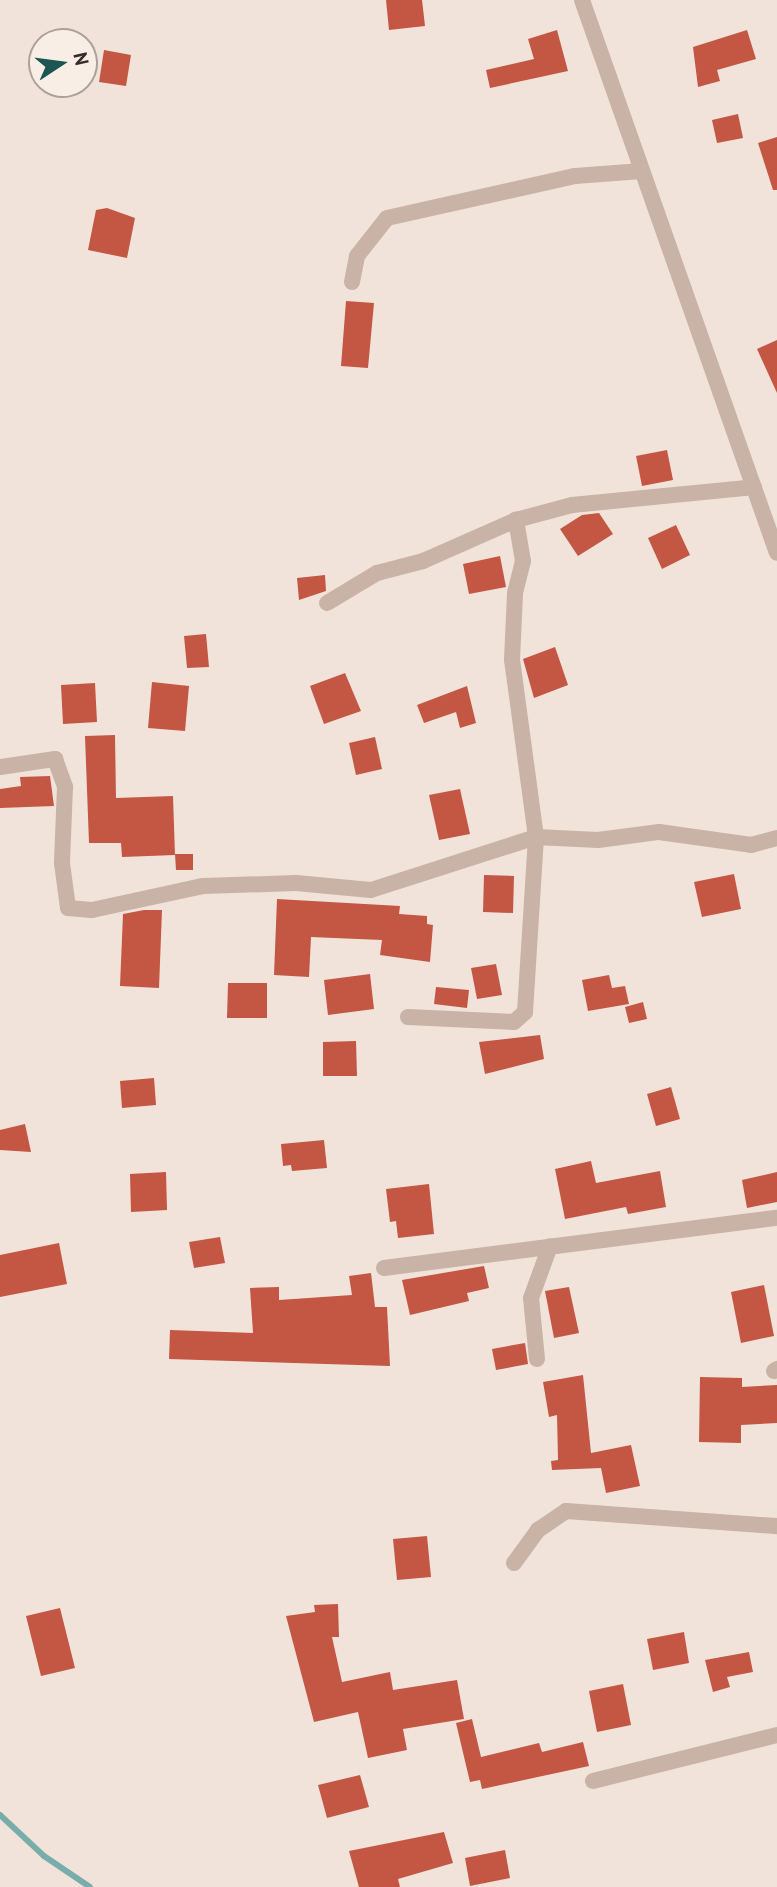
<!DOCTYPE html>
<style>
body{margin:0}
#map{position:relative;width:777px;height:1887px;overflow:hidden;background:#f1e3da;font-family:"PT Sans",sans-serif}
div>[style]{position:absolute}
.stream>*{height:6px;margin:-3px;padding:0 3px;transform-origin:3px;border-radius:3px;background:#79adaa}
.building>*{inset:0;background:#c45644}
.street>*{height:16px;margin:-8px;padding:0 8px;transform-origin:8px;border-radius:8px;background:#c9b2a6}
span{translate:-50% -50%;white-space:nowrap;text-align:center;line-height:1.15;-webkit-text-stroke:6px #f9eee6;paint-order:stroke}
.north{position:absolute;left:28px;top:28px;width:70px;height:70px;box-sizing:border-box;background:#f9eee6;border:2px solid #aba09a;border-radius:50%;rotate:77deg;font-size:19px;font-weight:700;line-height:28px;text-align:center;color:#352a27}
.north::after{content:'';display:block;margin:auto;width:24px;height:32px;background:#1d5553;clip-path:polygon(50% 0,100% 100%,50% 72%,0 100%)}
</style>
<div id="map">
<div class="stream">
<div style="left:0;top:1815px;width:60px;rotate:43deg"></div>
<div style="left:44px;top:1856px;width:55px;rotate:34deg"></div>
</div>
<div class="building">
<div style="clip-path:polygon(386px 0,422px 0,425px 26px,389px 30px)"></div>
<div style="clip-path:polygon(557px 30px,568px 71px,490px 88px,486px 70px,534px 59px,528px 39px)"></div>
<div style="clip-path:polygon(747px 30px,756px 59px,717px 70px,720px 81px,698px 87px,693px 47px)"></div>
<div style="clip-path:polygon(104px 50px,131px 55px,126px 86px,99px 82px)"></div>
<div style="clip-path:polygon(738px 114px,743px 138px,717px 143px,712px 120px)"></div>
<div style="clip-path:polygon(777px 137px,777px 190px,773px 190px,758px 143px)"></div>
<div style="clip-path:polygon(107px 208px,135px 218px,127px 258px,88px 250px,96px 210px)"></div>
<div style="clip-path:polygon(346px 301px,374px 303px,368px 368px,341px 366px)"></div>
<div style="clip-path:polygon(777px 340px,777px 393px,757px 349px)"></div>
<div style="clip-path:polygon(667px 450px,673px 480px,642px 486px,636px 456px)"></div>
<div style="clip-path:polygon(599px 513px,613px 534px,578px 556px,560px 529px,582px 515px)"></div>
<div style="clip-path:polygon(676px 525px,690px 555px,662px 569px,648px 538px)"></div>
<div style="clip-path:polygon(500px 556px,506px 587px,469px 594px,463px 564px)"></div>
<div style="clip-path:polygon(325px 575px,326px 591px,299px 600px,297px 578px)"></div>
<div style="clip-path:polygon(206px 634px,209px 667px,187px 668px,184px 636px)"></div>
<div style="clip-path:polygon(555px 647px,568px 685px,534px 698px,523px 659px)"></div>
<div style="clip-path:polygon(345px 673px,361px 711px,324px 724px,310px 686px)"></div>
<div style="clip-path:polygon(152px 682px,189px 686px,185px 731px,148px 728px)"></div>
<div style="clip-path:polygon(95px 683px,97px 722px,63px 724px,61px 685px)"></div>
<div style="clip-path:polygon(467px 686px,476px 723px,460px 728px,456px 712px,424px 723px,417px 705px)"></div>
<div style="clip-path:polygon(115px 735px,116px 798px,173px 796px,175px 855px,122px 857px,121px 843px,89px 843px,85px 736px)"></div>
<div style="clip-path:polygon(375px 737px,382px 769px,356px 775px,349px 743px)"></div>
<div style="clip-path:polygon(50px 776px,54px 806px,0 808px,0 789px,21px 786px,20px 777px)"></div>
<div style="clip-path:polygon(460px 789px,470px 834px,439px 840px,429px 795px)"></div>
<div style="clip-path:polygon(175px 854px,193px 854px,193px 870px,176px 870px)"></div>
<div style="clip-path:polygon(734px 874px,741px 909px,702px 917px,694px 882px)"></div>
<div style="clip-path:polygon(484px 875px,514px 876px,513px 913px,483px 912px)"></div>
<div style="clip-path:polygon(277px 899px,400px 906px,399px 914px,427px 916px,427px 924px,433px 925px,430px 962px,380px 955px,382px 940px,311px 937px,309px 977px,274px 975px)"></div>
<div style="clip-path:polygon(144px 910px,162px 910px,159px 988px,120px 986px,123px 914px)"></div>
<div style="clip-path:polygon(496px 964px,502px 995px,477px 999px,471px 968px)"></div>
<div style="clip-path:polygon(370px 974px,374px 1009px,328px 1015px,324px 980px)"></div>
<div style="clip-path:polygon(609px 975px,612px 988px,625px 986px,629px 1004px,588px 1011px,582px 980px)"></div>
<div style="clip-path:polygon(228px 983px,267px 983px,267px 1018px,227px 1018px)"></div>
<div style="clip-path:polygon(436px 987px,469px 990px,467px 1008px,434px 1004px)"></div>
<div style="clip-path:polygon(643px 1002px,647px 1019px,629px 1023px,625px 1007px)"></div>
<div style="clip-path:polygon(540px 1035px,544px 1059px,485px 1074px,479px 1042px)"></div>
<div style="clip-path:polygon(356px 1041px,357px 1076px,323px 1076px,323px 1042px)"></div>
<div style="clip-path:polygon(154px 1078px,156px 1105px,122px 1108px,120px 1081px)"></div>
<div style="clip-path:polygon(671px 1087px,680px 1119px,656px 1126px,647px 1094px)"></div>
<div style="clip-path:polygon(25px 1124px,31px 1152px,0 1150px,0 1130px)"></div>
<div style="clip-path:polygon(324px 1140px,327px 1168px,292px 1171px,291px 1165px,283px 1166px,281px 1144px)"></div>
<div style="clip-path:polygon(591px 1161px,596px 1183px,660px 1171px,666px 1207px,628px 1214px,626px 1207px,565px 1219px,555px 1169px)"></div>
<div style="clip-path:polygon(166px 1172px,167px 1210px,131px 1212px,130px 1174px)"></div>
<div style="clip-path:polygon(777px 1172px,777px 1202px,747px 1208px,742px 1180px)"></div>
<div style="clip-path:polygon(429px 1184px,434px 1234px,398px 1238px,396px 1221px,390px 1222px,386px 1189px)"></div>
<div style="clip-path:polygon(220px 1237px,225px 1263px,194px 1268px,189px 1242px)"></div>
<div style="clip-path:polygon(59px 1243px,67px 1284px,0 1297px,0 1255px)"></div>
<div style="clip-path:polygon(484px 1266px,489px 1288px,467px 1293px,469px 1301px,410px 1315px,402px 1280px)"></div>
<div style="clip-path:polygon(371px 1273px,375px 1307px,387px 1307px,390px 1366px,169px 1359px,170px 1330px,253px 1333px,250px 1288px,279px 1287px,279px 1300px,352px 1295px,349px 1276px)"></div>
<div style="clip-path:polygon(764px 1285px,774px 1336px,741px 1343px,731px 1292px)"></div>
<div style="clip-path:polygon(569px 1287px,579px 1333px,554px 1338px,545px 1291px)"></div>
<div style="clip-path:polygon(525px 1343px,528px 1364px,496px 1370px,492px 1349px)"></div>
<div style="clip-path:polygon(583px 1375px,591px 1453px,631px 1445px,640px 1486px,606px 1493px,601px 1468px,552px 1470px,551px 1461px,558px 1460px,557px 1415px,549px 1417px,543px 1382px)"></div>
<div style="clip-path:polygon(700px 1377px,742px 1378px,742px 1387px,777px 1385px,777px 1423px,741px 1425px,741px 1443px,699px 1442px)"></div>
<div style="clip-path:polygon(427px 1536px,431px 1577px,397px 1580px,393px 1539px)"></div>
<div style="clip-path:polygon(338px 1604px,339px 1637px,332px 1637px,342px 1682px,390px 1672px,393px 1690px,457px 1680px,464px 1719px,403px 1729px,407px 1750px,368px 1758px,358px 1712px,314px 1722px,286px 1616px,315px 1612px,314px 1605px)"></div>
<div style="clip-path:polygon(60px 1608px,75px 1668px,41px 1676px,26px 1616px)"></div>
<div style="clip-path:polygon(684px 1632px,689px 1663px,653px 1670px,647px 1639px)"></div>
<div style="clip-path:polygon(749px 1652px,753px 1672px,727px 1677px,730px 1687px,713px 1692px,705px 1660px)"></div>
<div style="clip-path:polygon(623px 1684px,631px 1725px,597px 1732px,589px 1691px)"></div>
<div style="clip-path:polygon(472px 1719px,481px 1757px,539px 1743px,542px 1752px,583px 1742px,589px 1766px,482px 1789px,480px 1780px,470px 1782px,456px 1723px)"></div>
<div style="clip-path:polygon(360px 1775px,369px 1807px,327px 1818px,318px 1785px)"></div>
<div style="clip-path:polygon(444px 1832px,453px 1863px,398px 1879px,400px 1887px,359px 1887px,349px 1851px)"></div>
<div style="clip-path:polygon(505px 1850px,510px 1878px,470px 1886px,465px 1858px)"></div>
</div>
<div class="street">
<div style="left:582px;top:0;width:586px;rotate:70.58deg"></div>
<div style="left:352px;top:282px;width:26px;rotate:-79deg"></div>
<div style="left:357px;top:256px;width:48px;rotate:-51.7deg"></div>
<div style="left:387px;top:218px;width:193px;rotate:-12.6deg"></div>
<div style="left:575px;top:176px;width:67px;rotate:-4.3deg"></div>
<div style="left:327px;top:603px;width:58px;rotate:-31deg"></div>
<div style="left:377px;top:573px;width:48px;rotate:-14.6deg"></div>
<div style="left:423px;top:561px;width:102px;rotate:-23.8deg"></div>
<div style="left:516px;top:520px;width:58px;rotate:-15deg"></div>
<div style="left:572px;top:505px;width:183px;rotate:-5.6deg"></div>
<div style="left:0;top:767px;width:56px;rotate:-8.3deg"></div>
<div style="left:55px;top:759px;width:30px;rotate:70deg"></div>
<div style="left:65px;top:787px;width:76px;rotate:92.3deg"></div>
<div style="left:62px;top:863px;width:45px;rotate:82.4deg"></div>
<div style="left:68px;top:908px;width:24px;rotate:5deg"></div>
<div style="left:92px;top:910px;width:114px;rotate:-12.2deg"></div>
<div style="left:203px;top:886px;width:93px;rotate:-1.8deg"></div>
<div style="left:296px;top:883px;width:75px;rotate:5.3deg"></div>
<div style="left:371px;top:890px;width:173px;rotate:-17.8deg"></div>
<div style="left:536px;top:837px;width:62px;rotate:2.8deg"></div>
<div style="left:598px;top:840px;width:62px;rotate:-7.5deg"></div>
<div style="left:659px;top:832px;width:93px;rotate:8deg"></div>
<div style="left:751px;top:845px;width:27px;rotate:-15deg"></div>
<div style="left:408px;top:1017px;width:106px;rotate:2.7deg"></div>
<div style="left:514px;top:1022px;width:15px;rotate:-42deg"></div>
<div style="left:525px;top:1012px;width:175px;rotate:-86.4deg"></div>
<div style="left:536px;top:837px;width:179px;rotate:-97.7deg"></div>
<div style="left:512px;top:660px;width:67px;rotate:-87.4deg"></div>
<div style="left:515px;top:593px;width:33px;rotate:-76deg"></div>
<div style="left:523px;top:561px;width:42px;rotate:-99.7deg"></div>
<div style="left:384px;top:1268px;width:396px;rotate:-7.3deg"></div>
<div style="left:537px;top:1359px;width:61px;rotate:-95.6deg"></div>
<div style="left:531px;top:1298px;width:55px;rotate:-69.9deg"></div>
<div style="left:774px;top:1371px;width:4px;rotate:-34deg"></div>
<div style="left:514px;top:1563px;width:41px;rotate:-54deg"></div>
<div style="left:538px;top:1530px;width:34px;rotate:-34deg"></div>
<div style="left:566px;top:1511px;width:212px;rotate:4.1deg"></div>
<div style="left:593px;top:1781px;width:190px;rotate:-14deg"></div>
</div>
<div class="north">N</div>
</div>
